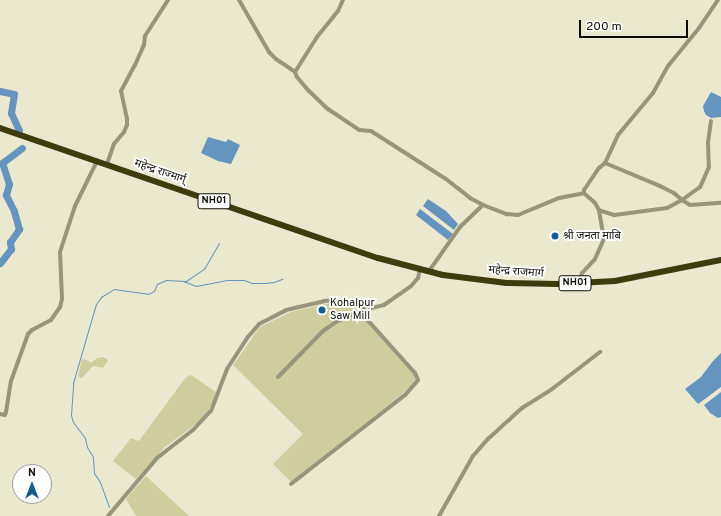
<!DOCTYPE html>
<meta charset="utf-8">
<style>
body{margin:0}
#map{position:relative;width:721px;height:516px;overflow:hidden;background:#eae9cf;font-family:Overpass,"Noto Sans Devanagari",sans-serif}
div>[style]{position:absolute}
.green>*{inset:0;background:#cfcd9e}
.water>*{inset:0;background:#6595be}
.stream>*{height:1px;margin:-0.5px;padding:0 0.5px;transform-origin:0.5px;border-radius:0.5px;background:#6595be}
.river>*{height:7px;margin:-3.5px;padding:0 3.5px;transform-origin:3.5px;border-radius:3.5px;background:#6595be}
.minor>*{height:4px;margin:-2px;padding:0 2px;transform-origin:2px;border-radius:2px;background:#97967c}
.highway>*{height:6px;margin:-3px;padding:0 3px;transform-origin:3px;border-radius:3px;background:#3e3b0d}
.dots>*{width:11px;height:11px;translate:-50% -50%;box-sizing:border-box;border:2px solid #fff;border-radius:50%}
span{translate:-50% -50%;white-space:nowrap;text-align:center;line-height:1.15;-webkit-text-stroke:3.5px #fff;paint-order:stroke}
.shield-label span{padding:1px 3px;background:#fff;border:1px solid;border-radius:3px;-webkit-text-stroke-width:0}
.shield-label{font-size:10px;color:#0e0d05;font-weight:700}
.street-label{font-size:11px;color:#0e0d05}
.poi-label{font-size:11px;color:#0e0d05}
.left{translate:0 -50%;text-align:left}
.north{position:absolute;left:12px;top:464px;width:40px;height:40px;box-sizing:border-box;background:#fff;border:1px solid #9f9e9b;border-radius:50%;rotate:0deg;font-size:11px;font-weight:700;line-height:16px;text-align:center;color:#0e0d05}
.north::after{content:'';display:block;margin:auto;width:14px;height:18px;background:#155d91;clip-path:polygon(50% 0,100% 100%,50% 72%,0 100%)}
.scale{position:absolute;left:579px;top:20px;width:109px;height:18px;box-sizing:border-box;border:2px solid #0e0d05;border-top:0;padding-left:5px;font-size:12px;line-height:14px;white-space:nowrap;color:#0e0d05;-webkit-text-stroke:3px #fff;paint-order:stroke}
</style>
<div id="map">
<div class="green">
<div style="clip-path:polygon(330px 303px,339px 303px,357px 309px,413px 373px,416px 378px,411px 386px,397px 398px,291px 482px,273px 464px,303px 434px,233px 365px,260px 327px,291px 312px)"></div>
<div style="clip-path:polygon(103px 357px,108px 360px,103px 368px,93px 366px,83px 377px,81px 378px,78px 376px,82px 359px,87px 360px,91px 363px,97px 358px)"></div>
<div style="clip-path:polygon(191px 375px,216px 392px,213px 401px,206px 414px,196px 424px,165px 447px,136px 479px,113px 461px,131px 438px,139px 441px,186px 377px)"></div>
<div style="clip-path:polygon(146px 476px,189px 516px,136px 516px,126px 499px)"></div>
</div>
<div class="water">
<div style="clip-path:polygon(711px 92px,721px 97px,721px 117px,711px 118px,706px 115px,704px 111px,703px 106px)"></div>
<div style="clip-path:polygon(208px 137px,226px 142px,228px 139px,240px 145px,231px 164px,218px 161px,201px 153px)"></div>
<div style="clip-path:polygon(428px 199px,446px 211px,458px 224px,454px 230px,423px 206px)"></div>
<div style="clip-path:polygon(420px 209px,453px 234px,448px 240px,416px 215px)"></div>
<div style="clip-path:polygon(721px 353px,721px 387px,698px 404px,685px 389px,701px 377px,713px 361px)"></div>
<div style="clip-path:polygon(721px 392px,721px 417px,718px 418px,710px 413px,704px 405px)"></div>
</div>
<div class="stream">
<div style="left:183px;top:281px;width:14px;rotate:21deg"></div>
<div style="left:196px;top:286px;width:33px;rotate:-11deg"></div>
<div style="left:228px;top:280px;width:16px"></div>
<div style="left:244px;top:280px;width:9px;rotate:21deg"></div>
<div style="left:252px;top:283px;width:13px"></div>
<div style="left:265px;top:283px;width:9px;rotate:-6deg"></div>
<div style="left:274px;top:282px;width:9px;rotate:-21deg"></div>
<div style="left:109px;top:507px;width:27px;rotate:-110deg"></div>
<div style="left:100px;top:482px;width:11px;rotate:-124deg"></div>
<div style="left:94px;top:473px;width:16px;rotate:-94deg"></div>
<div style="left:93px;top:457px;width:12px;rotate:-121deg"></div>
<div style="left:87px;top:447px;width:9px;rotate:-103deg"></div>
<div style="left:85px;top:438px;width:20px;rotate:-127deg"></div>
<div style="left:73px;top:422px;width:7px;rotate:-106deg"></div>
<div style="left:71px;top:415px;width:32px;rotate:-86deg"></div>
<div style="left:73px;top:383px;width:82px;rotate:-73.8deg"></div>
<div style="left:96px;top:304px;width:9px;rotate:-54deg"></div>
<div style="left:101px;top:297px;width:15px;rotate:-32deg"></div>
<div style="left:114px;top:289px;width:34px;rotate:8deg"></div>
<div style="left:148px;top:294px;width:7px;rotate:-27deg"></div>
<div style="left:154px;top:291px;width:8px;rotate:-67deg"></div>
<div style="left:157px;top:284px;width:10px;rotate:-24deg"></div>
<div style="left:166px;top:280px;width:20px;rotate:3deg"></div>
<div style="left:186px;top:281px;width:22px;rotate:-34deg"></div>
<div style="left:204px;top:269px;width:30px;rotate:-60deg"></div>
</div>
<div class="river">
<div style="left:0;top:91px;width:14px;rotate:12deg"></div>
<div style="left:14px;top:94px;width:19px;rotate:99deg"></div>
<div style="left:11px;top:113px;width:19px;rotate:65deg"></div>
<div style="left:0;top:263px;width:18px;rotate:-52deg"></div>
<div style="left:11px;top:249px;width:7px;rotate:-98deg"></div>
<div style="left:10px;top:242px;width:16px;rotate:-55deg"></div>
<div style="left:19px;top:229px;width:19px;rotate:-106deg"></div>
<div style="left:14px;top:211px;width:18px;rotate:-117deg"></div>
<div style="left:6px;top:195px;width:11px;rotate:-75deg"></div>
<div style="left:9px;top:184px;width:22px;rotate:-108deg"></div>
<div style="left:2px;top:163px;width:25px;rotate:-37deg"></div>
</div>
<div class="minor">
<div style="left:239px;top:0;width:60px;rotate:60deg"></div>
<div style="left:269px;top:52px;width:10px;rotate:45deg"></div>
<div style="left:276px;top:59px;width:23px;rotate:34deg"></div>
<div style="left:295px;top:72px;width:5px;rotate:68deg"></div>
<div style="left:297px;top:77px;width:17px;rotate:50deg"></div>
<div style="left:308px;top:90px;width:28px;rotate:44deg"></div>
<div style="left:328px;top:109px;width:37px;rotate:34deg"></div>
<div style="left:359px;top:130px;width:12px;rotate:5deg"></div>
<div style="left:371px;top:131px;width:89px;rotate:32.6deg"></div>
<div style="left:446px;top:179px;width:31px;rotate:38deg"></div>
<div style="left:470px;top:198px;width:15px;rotate:28deg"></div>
<div style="left:295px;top:72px;width:41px;rotate:-57.8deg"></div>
<div style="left:317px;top:37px;width:33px;rotate:-51deg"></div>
<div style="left:338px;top:11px;width:12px;rotate:-66deg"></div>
<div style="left:711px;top:121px;width:22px;rotate:98deg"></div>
<div style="left:708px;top:143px;width:24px;rotate:88deg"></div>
<div style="left:709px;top:167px;width:22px;rotate:114deg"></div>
<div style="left:700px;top:187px;width:22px;rotate:144deg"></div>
<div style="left:682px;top:200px;width:9px;rotate:32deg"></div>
<div style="left:690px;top:205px;width:31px;rotate:-4deg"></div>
<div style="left:605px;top:163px;width:60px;rotate:22.7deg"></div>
<div style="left:660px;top:186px;width:16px;rotate:27deg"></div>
<div style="left:674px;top:193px;width:11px;rotate:41deg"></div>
<div style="left:682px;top:200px;width:17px;rotate:152deg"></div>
<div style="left:667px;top:208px;width:53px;rotate:172.5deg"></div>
<div style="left:614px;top:215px;width:16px;rotate:-162deg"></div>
<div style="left:599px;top:210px;width:8px;rotate:-120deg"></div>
<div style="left:595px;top:203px;width:15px;rotate:-138deg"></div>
<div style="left:584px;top:193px;width:3px;rotate:-90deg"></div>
<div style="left:584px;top:190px;width:27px;rotate:-56deg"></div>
<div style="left:599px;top:168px;width:8px;rotate:-40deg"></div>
<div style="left:605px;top:163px;width:31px;rotate:-65deg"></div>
<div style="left:618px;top:135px;width:55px;rotate:-50.2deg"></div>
<div style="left:653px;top:93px;width:31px;rotate:-61deg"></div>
<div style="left:668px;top:66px;width:49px;rotate:-50.8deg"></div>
<div style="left:699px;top:28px;width:34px;rotate:-56deg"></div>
<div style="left:107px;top:164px;width:21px;rotate:-71deg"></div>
<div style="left:114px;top:144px;width:16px;rotate:-50deg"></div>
<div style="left:124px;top:132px;width:8px;rotate:-67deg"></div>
<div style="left:127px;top:125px;width:6px;rotate:-90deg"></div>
<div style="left:127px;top:119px;width:29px;rotate:-102deg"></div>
<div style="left:121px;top:91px;width:30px;rotate:-62deg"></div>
<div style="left:135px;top:65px;width:22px;rotate:-66deg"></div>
<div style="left:144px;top:45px;width:9px;rotate:-84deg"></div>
<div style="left:145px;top:36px;width:43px;rotate:-57.4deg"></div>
<div style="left:429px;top:271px;width:54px;rotate:-54.8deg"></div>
<div style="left:460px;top:227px;width:32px;rotate:-44deg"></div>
<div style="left:483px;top:205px;width:26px;rotate:21deg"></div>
<div style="left:507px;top:214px;width:11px;rotate:5deg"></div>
<div style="left:518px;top:215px;width:44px;rotate:-22.5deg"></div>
<div style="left:559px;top:198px;width:25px;rotate:-11deg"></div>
<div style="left:580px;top:283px;width:10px;rotate:-79deg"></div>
<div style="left:582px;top:273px;width:19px;rotate:-47deg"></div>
<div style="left:595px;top:259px;width:22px;rotate:-66deg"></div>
<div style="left:604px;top:239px;width:29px;rotate:-100deg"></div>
<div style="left:278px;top:377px;width:64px;rotate:-45.6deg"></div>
<div style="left:323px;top:331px;width:16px;rotate:-35deg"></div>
<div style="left:336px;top:322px;width:32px;rotate:-24deg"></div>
<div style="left:0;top:414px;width:5px;rotate:11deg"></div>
<div style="left:5px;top:415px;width:3px;rotate:-72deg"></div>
<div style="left:6px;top:412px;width:31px;rotate:-81deg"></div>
<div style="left:11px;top:381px;width:50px;rotate:-70.1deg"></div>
<div style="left:28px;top:334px;width:6px;rotate:-45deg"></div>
<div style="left:32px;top:330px;width:21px;rotate:-28deg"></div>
<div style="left:51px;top:320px;width:16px;rotate:-55deg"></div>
<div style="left:60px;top:307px;width:8px;rotate:-76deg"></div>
<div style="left:62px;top:299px;width:47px;rotate:-92.4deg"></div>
<div style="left:60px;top:252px;width:48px;rotate:-71.9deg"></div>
<div style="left:75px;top:206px;width:50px;rotate:-63.9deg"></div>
<div style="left:291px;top:484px;width:146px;rotate:-38deg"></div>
<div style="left:406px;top:394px;width:18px;rotate:-49deg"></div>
<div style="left:418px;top:380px;width:8px;rotate:-113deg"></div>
<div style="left:415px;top:373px;width:79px;rotate:-131.9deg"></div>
<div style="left:362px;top:314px;width:7px;rotate:-63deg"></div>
<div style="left:108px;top:516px;width:76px;rotate:-49.8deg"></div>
<div style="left:157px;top:458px;width:46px;rotate:-37.9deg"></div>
<div style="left:193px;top:430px;width:26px;rotate:-47deg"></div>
<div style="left:211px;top:411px;width:45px;rotate:-69.1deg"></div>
<div style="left:227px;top:369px;width:37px;rotate:-57deg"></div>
<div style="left:247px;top:338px;width:18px;rotate:-49deg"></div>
<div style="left:259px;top:324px;width:30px;rotate:-27deg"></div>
<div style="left:286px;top:310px;width:39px;rotate:-13deg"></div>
<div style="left:324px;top:301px;width:12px;rotate:-5deg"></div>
<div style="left:336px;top:300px;width:32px;rotate:16deg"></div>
<div style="left:367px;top:309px;width:17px;rotate:-13deg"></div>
<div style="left:384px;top:305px;width:33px;rotate:-35deg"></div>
<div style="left:411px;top:286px;width:11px;rotate:-49deg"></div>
<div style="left:418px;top:278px;width:9px;rotate:-77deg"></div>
<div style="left:439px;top:516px;width:69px;rotate:-60.5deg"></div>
<div style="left:473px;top:456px;width:23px;rotate:-49deg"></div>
<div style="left:488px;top:439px;width:46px;rotate:-42.4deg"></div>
<div style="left:522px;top:408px;width:36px;rotate:-32deg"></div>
<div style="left:552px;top:389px;width:61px;rotate:-37.6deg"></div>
</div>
<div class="highway">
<div style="left:0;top:128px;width:400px;rotate:19deg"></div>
<div style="left:378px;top:258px;width:67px;rotate:14.7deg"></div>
<div style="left:443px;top:275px;width:64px;rotate:7.1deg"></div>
<div style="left:507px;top:283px;width:51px;rotate:1.1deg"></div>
<div style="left:558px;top:284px;width:57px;rotate:-3deg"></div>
<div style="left:615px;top:281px;width:108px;rotate:-11.2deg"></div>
</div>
<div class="dots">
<div style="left:555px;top:236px;background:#155d91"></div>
<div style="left:322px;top:310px;background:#155d91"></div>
</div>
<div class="shield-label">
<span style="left:214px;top:201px">NH01</span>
<span style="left:575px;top:283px">NH01</span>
</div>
<div class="street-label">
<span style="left:160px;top:172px;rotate:19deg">महेन्द्र राज्मार्ग्</span>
<span style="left:516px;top:272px;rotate:4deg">महेन्द्र राजमार्ग</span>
</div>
<div class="poi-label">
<span class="left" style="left:563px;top:236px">श्री जनता माबि</span>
<span class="left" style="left:330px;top:310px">Kohalpur<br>Saw Mill</span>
</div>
<div class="north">N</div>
<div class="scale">200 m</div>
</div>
